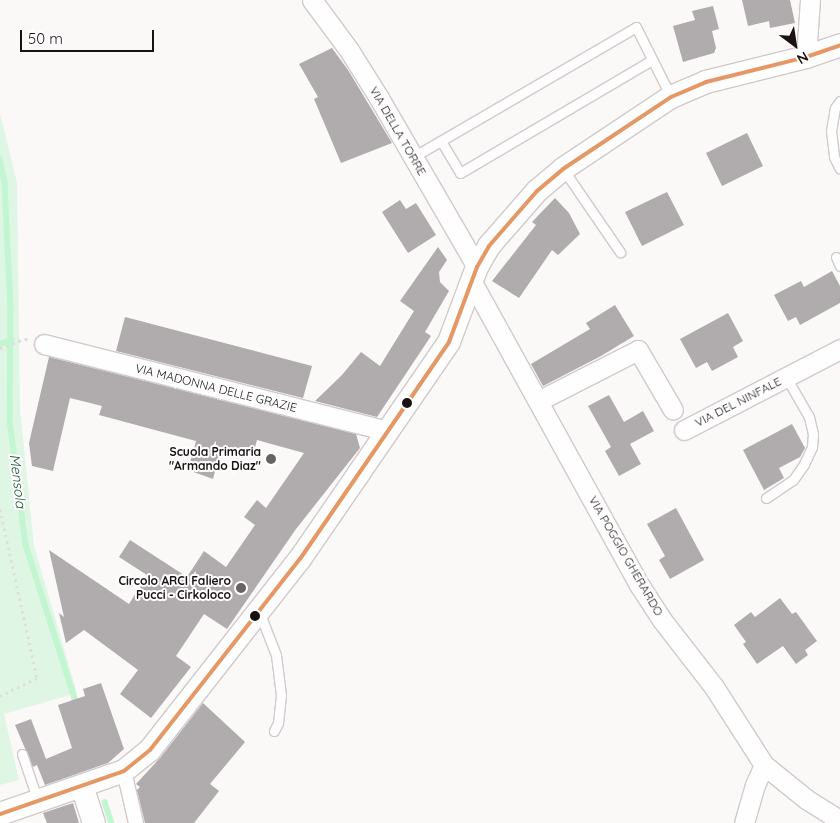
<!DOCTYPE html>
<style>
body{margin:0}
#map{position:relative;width:840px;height:823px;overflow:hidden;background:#fbf8f8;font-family:Quicksand,sans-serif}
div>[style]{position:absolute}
.green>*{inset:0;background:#dff6e5}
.stream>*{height:5.5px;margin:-2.75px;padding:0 2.75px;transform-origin:2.75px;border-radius:2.75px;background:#c2f5d2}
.building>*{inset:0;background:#b0abac}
.path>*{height:3px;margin-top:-1.5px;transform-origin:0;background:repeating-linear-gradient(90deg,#dfdede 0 2.5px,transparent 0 6.5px)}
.roads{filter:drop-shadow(1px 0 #d1cacb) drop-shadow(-1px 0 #d1cacb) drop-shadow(0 1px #d1cacb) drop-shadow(0 -1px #d1cacb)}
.service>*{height:9px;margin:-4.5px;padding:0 4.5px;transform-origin:4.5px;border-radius:4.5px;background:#fefefe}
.pedestrian>*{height:14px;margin:-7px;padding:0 7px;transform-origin:7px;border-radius:7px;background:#fefefe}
.minor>*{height:19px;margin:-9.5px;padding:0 9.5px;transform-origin:9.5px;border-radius:9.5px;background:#fefefe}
.tertiary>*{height:22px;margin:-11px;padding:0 11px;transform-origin:11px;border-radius:11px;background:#fefefe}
.bus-1>*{height:4px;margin:-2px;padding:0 2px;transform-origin:2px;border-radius:2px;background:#e59864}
.dots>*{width:14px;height:14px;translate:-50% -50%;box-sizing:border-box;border:2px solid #fff;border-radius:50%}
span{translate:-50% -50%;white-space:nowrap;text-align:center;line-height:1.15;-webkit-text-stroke:4px #fff;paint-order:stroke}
.street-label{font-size:12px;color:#191112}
.poi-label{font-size:12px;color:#191112;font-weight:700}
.right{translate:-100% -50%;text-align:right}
.water-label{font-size:14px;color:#1f5535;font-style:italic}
.north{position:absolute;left:770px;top:20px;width:50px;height:50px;-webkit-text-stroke:4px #fff;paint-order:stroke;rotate:149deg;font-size:14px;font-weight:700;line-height:20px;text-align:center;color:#191112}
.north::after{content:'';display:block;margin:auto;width:18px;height:22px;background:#191112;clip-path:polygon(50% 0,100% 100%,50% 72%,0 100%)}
.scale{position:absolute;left:20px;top:30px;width:134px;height:22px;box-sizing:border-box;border:2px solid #191112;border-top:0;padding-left:6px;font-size:15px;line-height:18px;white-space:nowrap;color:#191112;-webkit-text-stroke:4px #fff;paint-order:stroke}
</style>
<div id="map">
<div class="green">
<div style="clip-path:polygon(0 113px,17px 183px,20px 409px,34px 546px,77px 693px,4px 714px,19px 780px,0 785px)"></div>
</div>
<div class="stream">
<div style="left:0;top:159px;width:25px;rotate:78deg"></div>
<div style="left:5px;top:183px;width:125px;rotate:87.3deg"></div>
<div style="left:11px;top:308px;width:112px;rotate:90.5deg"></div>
<div style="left:10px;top:420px;width:126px;rotate:82.7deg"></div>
<div style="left:26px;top:545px;width:168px;rotate:72.3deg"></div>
<div style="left:0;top:344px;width:12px;rotate:-20deg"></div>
<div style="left:105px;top:802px;width:22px;rotate:72deg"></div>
</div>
<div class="building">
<div style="clip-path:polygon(742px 0,790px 0,795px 23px,770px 28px,769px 21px,748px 26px)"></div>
<div style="clip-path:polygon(713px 6px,719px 29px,712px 31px,716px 48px,714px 53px,683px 62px,673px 26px,695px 20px,692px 11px)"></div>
<div style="clip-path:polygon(332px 48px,348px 70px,392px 143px,341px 163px,314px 99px,318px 97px,299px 64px)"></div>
<div style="clip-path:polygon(747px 133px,763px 166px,722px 186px,706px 153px)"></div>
<div style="clip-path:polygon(667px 192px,684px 225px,642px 246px,625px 212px)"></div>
<div style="clip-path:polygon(555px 198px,569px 213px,580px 234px,558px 255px,552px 250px,519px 298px,492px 281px,536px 225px,532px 222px)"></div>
<div style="clip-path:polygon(400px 200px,406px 209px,416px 203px,436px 235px,408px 253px,382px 212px)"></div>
<div style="clip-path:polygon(438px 247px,447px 260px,439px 272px,440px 282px,449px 291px,425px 332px,431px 336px,377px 417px,315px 401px,342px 375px,361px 352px,380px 366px,414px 311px,400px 301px)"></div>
<div style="clip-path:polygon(832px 271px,840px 286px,840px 303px,800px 325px,796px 317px,788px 321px,774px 295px,801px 281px,804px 287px)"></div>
<div style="clip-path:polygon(615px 305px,634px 336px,601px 356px,543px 386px,531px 364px,590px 329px,586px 323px)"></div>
<div style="clip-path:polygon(728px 313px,743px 341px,733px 347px,738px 357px,712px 371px,707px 362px,696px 368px,680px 339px)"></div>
<div style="clip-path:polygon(125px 317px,312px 366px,303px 398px,116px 351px)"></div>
<div style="clip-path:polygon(49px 357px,356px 434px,360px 448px,296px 529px,227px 629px,204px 614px,176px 656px,191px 667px,151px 718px,120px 694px,138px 670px,84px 630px,66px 643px,59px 613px,64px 617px,49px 550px,129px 604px,147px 575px,119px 557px,130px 540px,187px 577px,204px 551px,226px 567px,255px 525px,244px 517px,257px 500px,266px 508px,304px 453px,257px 440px,253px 455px,221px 448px,213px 479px,188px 470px,196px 441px,99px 415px,102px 406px,70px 398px,53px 471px,32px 466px,29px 443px)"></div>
<div style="clip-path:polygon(609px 395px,624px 422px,643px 411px,654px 431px,630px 444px,641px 464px,619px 476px,605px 451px,611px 447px,588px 406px)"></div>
<div style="clip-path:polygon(792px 424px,805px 448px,800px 457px,779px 468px,784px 478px,764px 490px,743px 450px)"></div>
<div style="clip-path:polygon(676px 508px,704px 560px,670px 579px,659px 560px,665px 556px,647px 524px)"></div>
<div style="clip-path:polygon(780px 598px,792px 614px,796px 612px,817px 641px,805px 650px,808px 655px,796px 664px,783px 646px,757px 664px,743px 644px,746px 642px,734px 625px,751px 612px,755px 617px)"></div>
<div style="clip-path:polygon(101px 683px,124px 749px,108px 763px,45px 785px,37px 765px,33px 767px,15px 725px,31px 719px,46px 759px,72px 748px,58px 705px,85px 696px,83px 689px)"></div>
<div style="clip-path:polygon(203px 703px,245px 742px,210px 784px,219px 791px,194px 823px,145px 823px,137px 790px,140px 787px,136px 784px,160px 758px)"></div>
<div style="clip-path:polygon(73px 803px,79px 823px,47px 823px,43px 813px)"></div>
</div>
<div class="path">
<div style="left:0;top:348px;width:27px;rotate:-20deg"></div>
<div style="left:25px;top:339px;width:4px;rotate:14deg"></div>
<div style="left:0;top:509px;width:173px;rotate:77.7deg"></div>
<div style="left:37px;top:678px;width:41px;rotate:154.1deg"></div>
</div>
<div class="roads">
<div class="service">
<div style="left:840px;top:101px;width:9px;rotate:126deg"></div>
<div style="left:835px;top:108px;width:23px;rotate:100deg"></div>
<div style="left:831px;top:131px;width:26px;rotate:83deg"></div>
<div style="left:834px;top:157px;width:13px;rotate:63deg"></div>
<div style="left:441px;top:141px;width:37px;rotate:59deg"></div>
<div style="left:460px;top:173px;width:223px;rotate:-30.5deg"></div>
<div style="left:413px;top:157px;width:258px;rotate:-30.2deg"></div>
<div style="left:636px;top:27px;width:78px;rotate:63.4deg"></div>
<div style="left:563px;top:169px;width:101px;rotate:55.5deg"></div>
<div style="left:836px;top:257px;width:10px;rotate:66deg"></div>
<div style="left:766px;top:498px;width:32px;rotate:-34deg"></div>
<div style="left:793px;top:480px;width:19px;rotate:-55deg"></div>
<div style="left:804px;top:464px;width:19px;rotate:-65deg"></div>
<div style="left:812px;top:447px;width:13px;rotate:-86deg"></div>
<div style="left:813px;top:434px;width:17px;rotate:-103deg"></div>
<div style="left:809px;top:417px;width:46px;rotate:-119.9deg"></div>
<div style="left:260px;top:614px;width:44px;rotate:68.7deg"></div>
<div style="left:276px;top:655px;width:40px;rotate:82.9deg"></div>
<div style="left:281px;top:695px;width:28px;rotate:96deg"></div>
<div style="left:278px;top:723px;width:9px;rotate:117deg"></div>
<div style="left:22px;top:754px;width:50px;rotate:71.2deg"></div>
</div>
<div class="pedestrian">
<div style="left:124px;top:771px;width:53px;rotate:77deg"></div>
</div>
<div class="minor">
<div style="left:312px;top:0;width:62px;rotate:53.5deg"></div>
<div style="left:349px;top:50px;width:57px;rotate:58deg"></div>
<div style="left:379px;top:98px;width:195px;rotate:59.9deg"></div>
<div style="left:806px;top:57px;width:57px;rotate:-86deg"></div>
<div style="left:472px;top:282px;width:347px;rotate:61.1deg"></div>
<div style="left:640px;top:586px;width:40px;rotate:57.1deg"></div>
<div style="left:662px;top:620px;width:85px;rotate:52.2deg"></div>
<div style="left:714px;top:687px;width:93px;rotate:57.3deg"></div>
<div style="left:764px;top:765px;width:54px;rotate:39deg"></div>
<div style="left:806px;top:799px;width:40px;rotate:32deg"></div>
<div style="left:44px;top:344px;width:355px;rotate:14.2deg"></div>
<div style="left:538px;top:401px;width:112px;rotate:-27deg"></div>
<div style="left:638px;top:350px;width:69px;rotate:59.7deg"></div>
<div style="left:684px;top:430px;width:176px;rotate:-27.4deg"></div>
<div style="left:744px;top:823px;width:40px;rotate:-74deg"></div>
<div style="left:755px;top:785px;width:22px;rotate:-66deg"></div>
</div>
<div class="tertiary">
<div style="left:82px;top:786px;width:39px;rotate:72deg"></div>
<div style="left:0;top:814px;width:131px;rotate:-19.1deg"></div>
<div style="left:124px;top:771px;width:33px;rotate:-39deg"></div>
<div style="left:150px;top:750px;width:243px;rotate:-51.9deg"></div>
<div style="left:300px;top:559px;width:104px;rotate:-55.5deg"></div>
<div style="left:359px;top:473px;width:159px;rotate:-55.5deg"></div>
<div style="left:449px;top:342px;width:80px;rotate:-69.5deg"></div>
<div style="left:477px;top:267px;width:24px;rotate:-60deg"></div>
<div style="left:489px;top:246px;width:73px;rotate:-48.9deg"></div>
<div style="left:537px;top:191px;width:34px;rotate:-40deg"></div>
<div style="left:563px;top:169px;width:130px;rotate:-33.7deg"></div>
<div style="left:671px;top:97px;width:38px;rotate:-23deg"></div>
<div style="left:706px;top:82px;width:103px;rotate:-14deg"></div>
<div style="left:806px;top:57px;width:36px;rotate:-19deg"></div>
</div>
</div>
<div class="bus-1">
<div style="left:0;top:814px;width:131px;rotate:-19.1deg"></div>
<div style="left:124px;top:771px;width:33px;rotate:-39deg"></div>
<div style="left:150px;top:750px;width:243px;rotate:-51.9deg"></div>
<div style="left:300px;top:559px;width:263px;rotate:-55.5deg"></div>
<div style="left:449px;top:342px;width:80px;rotate:-69.5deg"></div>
<div style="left:477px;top:267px;width:24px;rotate:-60deg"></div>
<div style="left:489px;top:246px;width:73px;rotate:-48.9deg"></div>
<div style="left:537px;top:191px;width:34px;rotate:-40deg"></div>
<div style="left:563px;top:169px;width:130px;rotate:-33.7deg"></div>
<div style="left:671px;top:97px;width:38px;rotate:-23deg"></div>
<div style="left:706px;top:82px;width:103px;rotate:-14deg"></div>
<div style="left:806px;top:57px;width:36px;rotate:-19deg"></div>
</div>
<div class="dots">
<div style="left:407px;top:403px;background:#191112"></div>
<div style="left:271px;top:459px;background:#686262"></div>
<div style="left:241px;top:588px;background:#686262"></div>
<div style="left:255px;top:616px;background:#191112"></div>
</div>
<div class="street-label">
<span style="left:398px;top:131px;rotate:60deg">VIA DELLA TORRE</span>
<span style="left:216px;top:388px;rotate:14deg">VIA MADONNA DELLE GRAZIE</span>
<span style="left:738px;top:402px;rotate:-27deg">VIA DEL NINFALE</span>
<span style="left:626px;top:556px;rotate:60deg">VIA POGGIO GHERARDO</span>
</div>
<div class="poi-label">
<span class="right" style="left:261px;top:459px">Scuola Primaria<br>"Armando Diaz"</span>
<span class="right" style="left:231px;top:588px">Circolo ARCI Faliero<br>Pucci - Cirkoloco</span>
</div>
<div class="water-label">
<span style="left:18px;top:481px;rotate:83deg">Mensola</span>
</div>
<div class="north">N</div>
<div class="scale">50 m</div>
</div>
